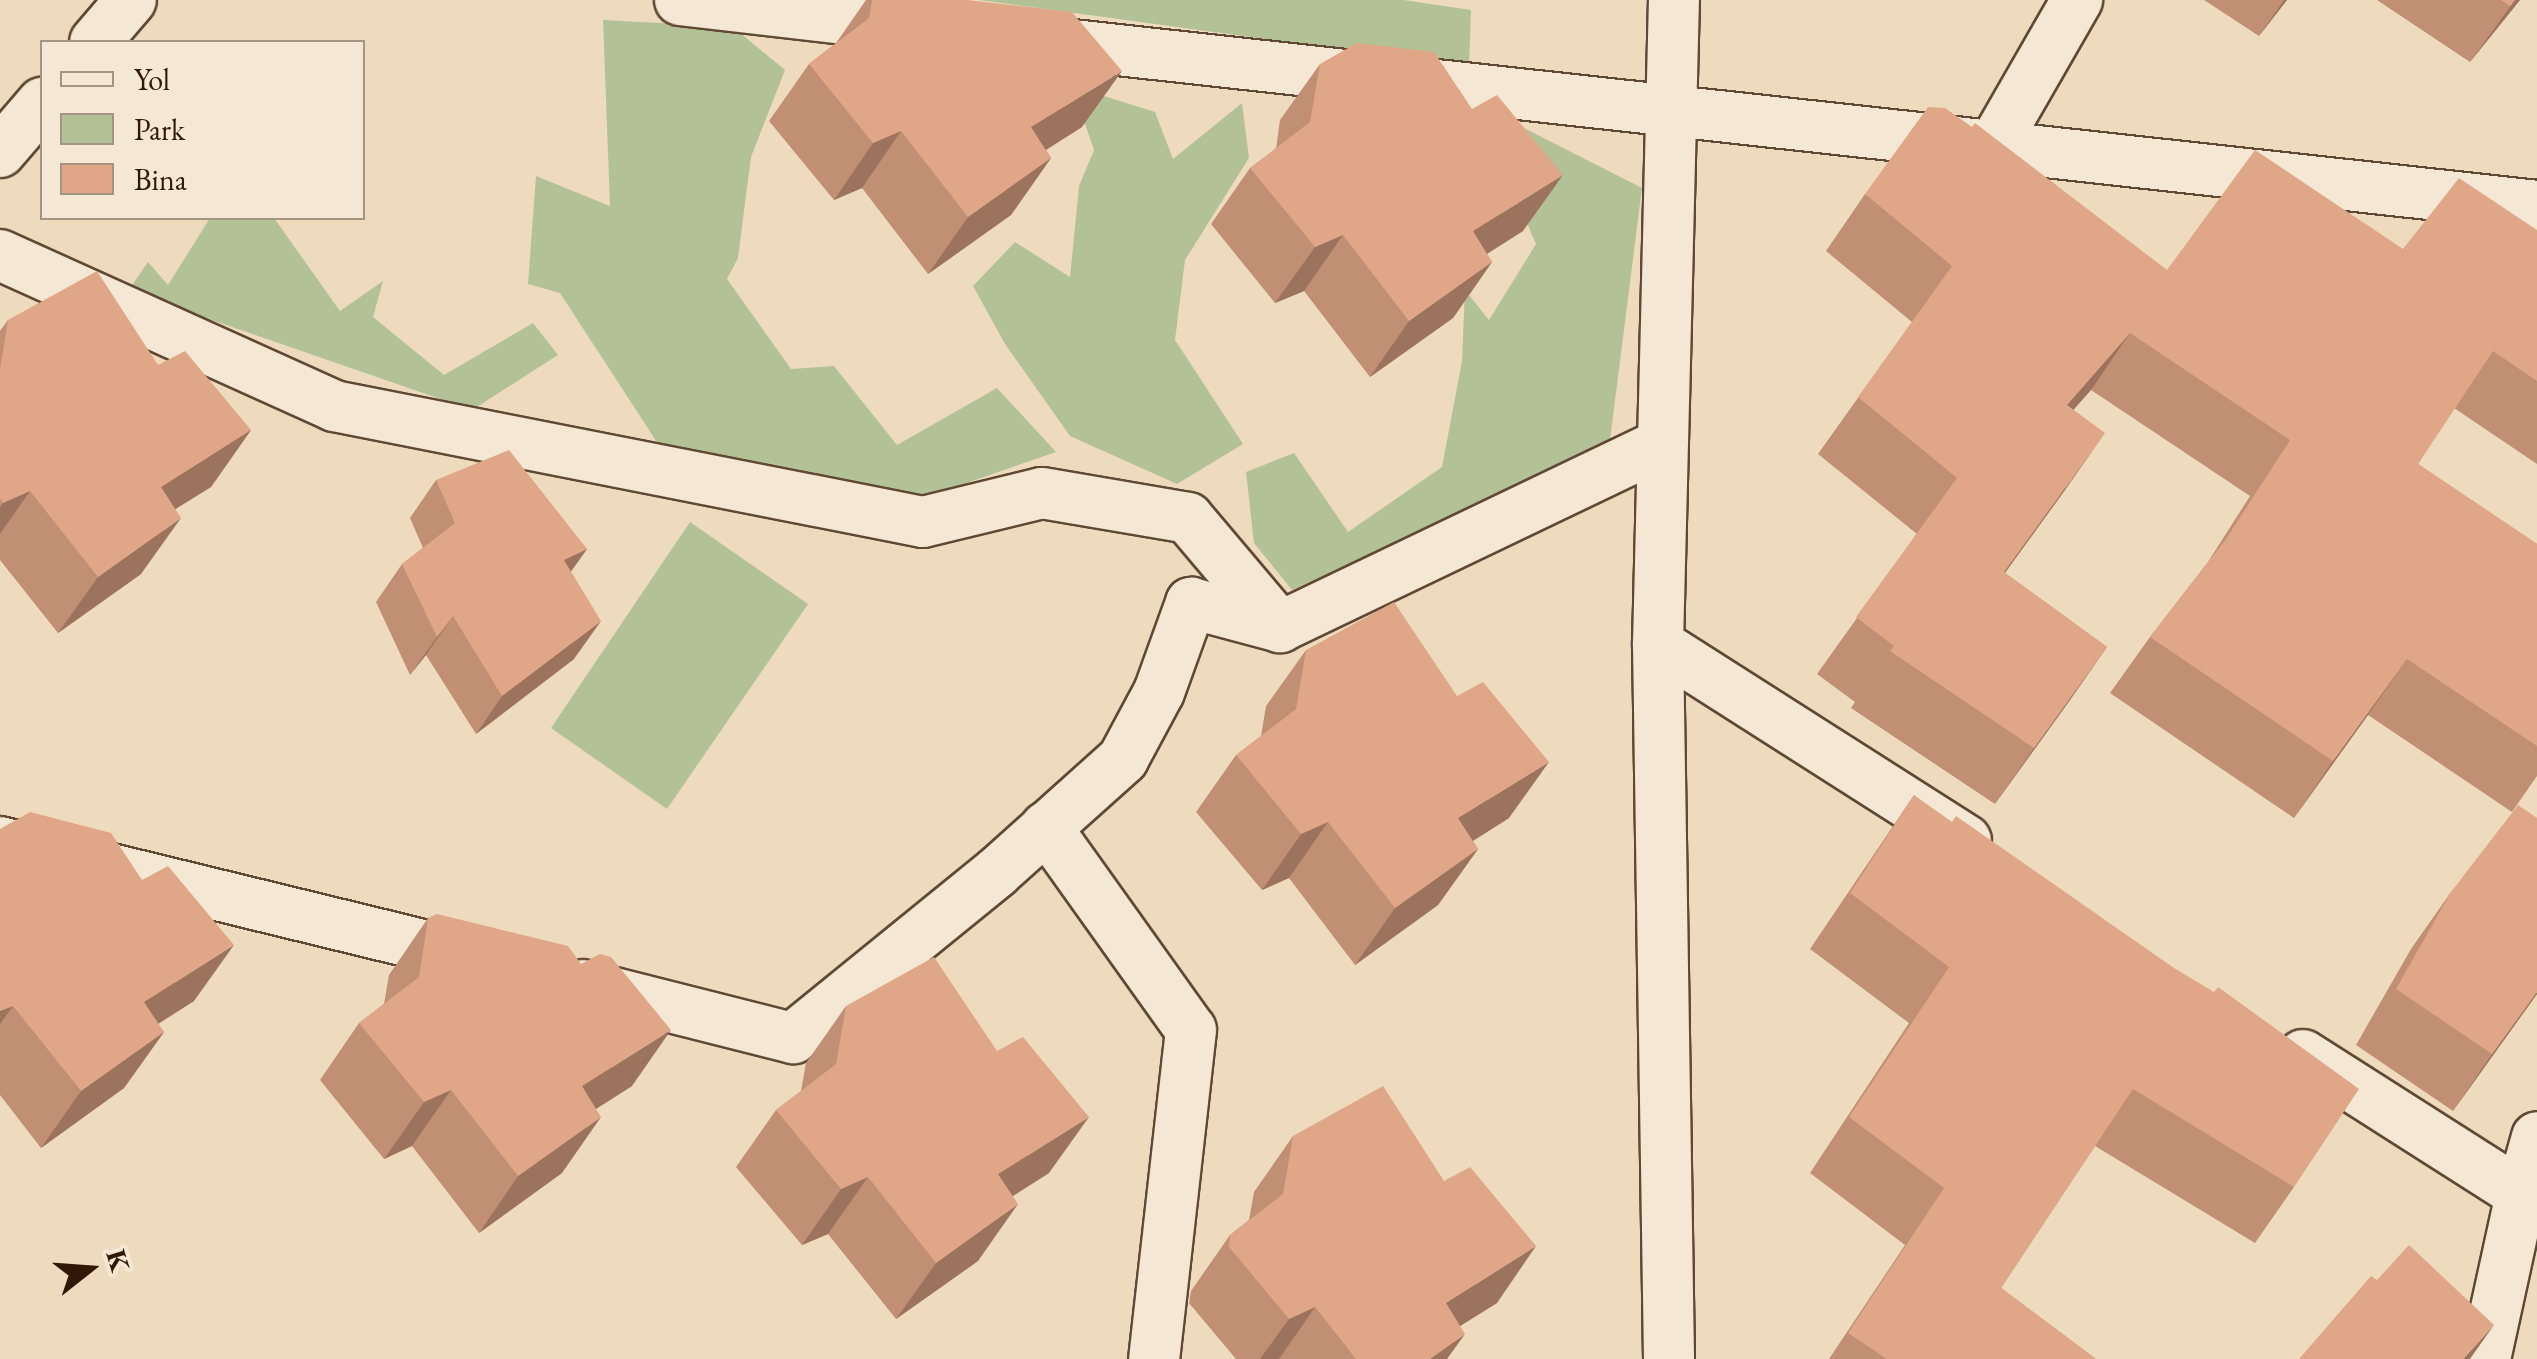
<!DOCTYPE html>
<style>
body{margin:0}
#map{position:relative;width:2537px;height:1359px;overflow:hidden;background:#eedbbe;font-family:"EB Garamond",serif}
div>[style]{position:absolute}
.green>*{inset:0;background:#b3c196}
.roads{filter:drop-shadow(2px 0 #604834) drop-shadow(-2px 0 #604834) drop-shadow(0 2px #604834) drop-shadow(0 -2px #604834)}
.street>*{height:50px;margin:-25px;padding:0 25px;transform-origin:25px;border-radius:25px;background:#f4e8d5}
.wall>*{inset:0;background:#c08f74}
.shaded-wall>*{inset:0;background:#9c745e}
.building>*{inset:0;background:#dfa687}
span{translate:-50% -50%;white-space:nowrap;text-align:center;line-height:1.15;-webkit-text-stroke:10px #f4e8d5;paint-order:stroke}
.legend{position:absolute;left:40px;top:40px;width:325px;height:180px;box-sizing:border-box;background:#f4e8d5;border:2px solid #a69482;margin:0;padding:12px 18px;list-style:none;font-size:30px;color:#311706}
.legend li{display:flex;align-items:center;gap:20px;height:50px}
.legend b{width:50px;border:2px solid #a69482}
.north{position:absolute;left:40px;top:1219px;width:100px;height:100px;-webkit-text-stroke:8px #f4e8d5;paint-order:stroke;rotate:73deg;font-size:28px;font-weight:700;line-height:40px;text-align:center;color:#311706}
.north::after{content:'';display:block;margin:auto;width:35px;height:45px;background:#311706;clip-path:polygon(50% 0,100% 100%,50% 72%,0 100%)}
</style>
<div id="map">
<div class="green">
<div style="clip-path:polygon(979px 0,1403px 0,1471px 10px,1469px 67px)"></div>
<div style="clip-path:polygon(603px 20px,733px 27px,785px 70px,751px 157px,738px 258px,727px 279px,791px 369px,834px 366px,897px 445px,997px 388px,1056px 452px,926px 497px,662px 450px,560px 293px,528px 284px,536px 176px,610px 206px)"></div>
<div style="clip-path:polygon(1072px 86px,1155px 112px,1173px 159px,1242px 103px,1249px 158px,1185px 260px,1175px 340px,1243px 444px,1177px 484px,1070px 436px,1005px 344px,973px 286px,1015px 242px,1070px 277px,1079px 186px,1094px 150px)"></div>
<div style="clip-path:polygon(1522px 127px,1642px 188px,1609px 448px,1292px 590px,1254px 543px,1246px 472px,1294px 453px,1348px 532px,1442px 467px,1462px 361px,1465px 290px,1489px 320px,1536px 244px,1495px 149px)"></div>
<div style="clip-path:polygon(210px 218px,274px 218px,340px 311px,383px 281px,373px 317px,444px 375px,533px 323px,558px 355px,472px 410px,128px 291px,148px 262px,168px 285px)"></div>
<div style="clip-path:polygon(690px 522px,808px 604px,667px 809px,551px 728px)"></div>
</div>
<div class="roads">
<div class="street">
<div style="left:680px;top:0;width:244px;rotate:6.6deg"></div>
<div style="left:1036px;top:41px;width:1510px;rotate:6.27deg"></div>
<div style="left:95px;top:42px;width:55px;rotate:-49.4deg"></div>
<div style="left:1992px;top:148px;width:171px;rotate:-60.1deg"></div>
<div style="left:0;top:152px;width:65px;rotate:-49.4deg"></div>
<div style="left:0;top:255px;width:367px;rotate:24.3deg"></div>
<div style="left:334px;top:406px;width:600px;rotate:11.14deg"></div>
<div style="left:923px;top:522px;width:122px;rotate:-13.7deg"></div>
<div style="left:1042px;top:493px;width:148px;rotate:9.7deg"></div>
<div style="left:1188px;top:518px;width:143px;rotate:49.8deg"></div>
<div style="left:1658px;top:644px;width:365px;rotate:32.5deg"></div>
<div style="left:1046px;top:827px;width:249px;rotate:54.5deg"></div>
<div style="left:1191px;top:1030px;width:331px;rotate:96.4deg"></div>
<div style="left:0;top:842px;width:490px;rotate:13.7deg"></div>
<div style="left:583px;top:985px;width:217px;rotate:14.2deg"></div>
<div style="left:793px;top:1038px;width:262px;rotate:-39.1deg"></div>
<div style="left:996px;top:873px;width:171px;rotate:-41.9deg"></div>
<div style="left:1123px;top:759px;width:76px;rotate:-61.8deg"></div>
<div style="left:1159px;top:692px;width:95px;rotate:-70.2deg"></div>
<div style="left:1191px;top:603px;width:92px;rotate:15.1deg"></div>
<div style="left:1280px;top:627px;width:424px;rotate:-25.6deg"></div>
<div style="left:2303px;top:1055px;width:259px;rotate:32.5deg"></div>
<div style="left:2521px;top:1194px;width:169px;rotate:102.3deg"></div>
<div style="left:2521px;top:1194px;width:59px;rotate:-74.3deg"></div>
<div style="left:1669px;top:1359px;width:715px;rotate:-90.88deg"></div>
<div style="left:1658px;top:644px;width:644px;rotate:-88.58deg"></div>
</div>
</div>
<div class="wall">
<div style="clip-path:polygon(866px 0,967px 0,1082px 127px,1046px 150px,1051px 158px,1011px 215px,928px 274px,862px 188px,834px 200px,769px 121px,809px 64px,836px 43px)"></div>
<div style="clip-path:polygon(2204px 0,2287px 0,2259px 36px)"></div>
<div style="clip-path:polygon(2377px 0,2520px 0,2470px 62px)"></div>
<div style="clip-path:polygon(1320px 64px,1523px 231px,1487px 254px,1492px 262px,1453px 318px,1370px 377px,1304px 291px,1275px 303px,1211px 224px,1250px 168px,1276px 149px,1280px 120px)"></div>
<div style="clip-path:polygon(1865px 194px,2167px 270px,2403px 249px,2537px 230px,2537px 464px,2454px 408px,2418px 464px,2537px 544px,2537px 776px,2512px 812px,2368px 715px,2294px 818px,2110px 693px,2150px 637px,2208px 562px,2250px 496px,2091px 390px,2073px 410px,2065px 490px,2005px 573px,2107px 647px,1995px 804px,1851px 708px,1855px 702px,1817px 674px,1917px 534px,1818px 454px,1912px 322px,1826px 251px)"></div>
<div style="clip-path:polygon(8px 320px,158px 365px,251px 430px,211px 487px,175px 509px,141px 574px,58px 633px,0 560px,0 331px)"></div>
<div style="clip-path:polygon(436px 480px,587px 549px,571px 571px,574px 659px,476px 734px,426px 655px,410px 675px,376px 602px,402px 564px,423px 548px,410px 518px)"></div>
<div style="clip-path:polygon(1306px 650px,1509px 818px,1473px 841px,1478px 849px,1438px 905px,1355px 965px,1289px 878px,1262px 890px,1196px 812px,1236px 755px,1261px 736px,1266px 706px)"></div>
<div style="clip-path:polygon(1914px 795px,2294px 1187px,2255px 1243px,2095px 1146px,2001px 1288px,2096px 1359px,1829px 1359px,1905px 1245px,1810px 1173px,1909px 1023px,1810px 949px)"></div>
<div style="clip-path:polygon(0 829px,194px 1001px,158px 1024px,164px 1032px,124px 1088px,41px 1148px,0 1095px)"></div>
<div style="clip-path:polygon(2451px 892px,2537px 994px,2453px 1111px,2356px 1045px,2411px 949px)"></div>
<div style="clip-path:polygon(428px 918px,632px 1086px,596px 1109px,562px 1173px,479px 1233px,412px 1146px,384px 1159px,320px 1080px,359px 1023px,384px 1004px,389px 975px)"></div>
<div style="clip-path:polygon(846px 1006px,1049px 1173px,1013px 1196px,978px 1261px,896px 1319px,828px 1234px,802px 1245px,736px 1167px,776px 1110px,801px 1091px,806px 1063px)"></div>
<div style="clip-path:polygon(1293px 1136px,1497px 1303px,1460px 1326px,1447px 1359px,1236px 1359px,1189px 1303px,1191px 1291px,1230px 1235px,1249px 1220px,1254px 1192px)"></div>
</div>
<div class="shaded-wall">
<div style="clip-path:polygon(2284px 0,2287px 0,2259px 36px)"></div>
<div style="clip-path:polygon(2515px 0,2520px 0,2470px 62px)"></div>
<div style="clip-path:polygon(1122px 71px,1082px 127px,992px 184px,1031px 127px)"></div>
<div style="clip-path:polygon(901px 131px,862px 188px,834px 200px,873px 143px)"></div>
<div style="clip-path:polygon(1051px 158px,1011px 215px,928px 274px,968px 217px)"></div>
<div style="clip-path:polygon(1563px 175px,1523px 231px,1434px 287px,1473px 231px)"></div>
<div style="clip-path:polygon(1343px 235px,1304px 291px,1275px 303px,1315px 247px)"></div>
<div style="clip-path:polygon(1492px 262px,1453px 318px,1370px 377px,1409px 321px)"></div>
<div style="clip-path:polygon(2130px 333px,2091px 390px,2027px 462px,2067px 405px)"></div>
<div style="clip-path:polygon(251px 430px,211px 487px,121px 543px,161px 487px)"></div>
<div style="clip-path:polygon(2105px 433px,2065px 490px,1964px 629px,2004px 572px)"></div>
<div style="clip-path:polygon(30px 491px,0 534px,0 507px,3px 503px)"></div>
<div style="clip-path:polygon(181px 518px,141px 574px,58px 633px,98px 577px)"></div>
<div style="clip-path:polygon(587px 549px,560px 587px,564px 560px)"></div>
<div style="clip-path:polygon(453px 616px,426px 655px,410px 675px,437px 637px)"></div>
<div style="clip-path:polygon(601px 621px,574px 659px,476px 734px,502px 696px)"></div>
<div style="clip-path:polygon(2107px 647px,2068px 703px,1995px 804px,2034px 748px)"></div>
<div style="clip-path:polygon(2407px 659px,2368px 715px,2294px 818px,2333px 761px)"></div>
<div style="clip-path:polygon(1549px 762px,1509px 818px,1419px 875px,1458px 818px)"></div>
<div style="clip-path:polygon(1328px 822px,1289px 878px,1262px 890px,1301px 834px)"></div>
<div style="clip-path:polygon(1478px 849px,1438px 905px,1355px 965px,1395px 908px)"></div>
<div style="clip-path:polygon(234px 945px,194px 1001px,104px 1058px,144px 1002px)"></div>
<div style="clip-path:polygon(2537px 992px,2537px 994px,2453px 1111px,2492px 1054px)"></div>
<div style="clip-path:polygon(13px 1006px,0 1024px,0 1011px)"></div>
<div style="clip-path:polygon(671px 1030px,632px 1086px,542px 1143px,582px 1086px)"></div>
<div style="clip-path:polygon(164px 1032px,124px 1088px,41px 1148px,81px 1091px)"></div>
<div style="clip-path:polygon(451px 1090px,412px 1146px,384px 1159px,424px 1102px)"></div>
<div style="clip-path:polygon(601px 1117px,562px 1173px,479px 1233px,518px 1176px)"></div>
<div style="clip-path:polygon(1089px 1117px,1049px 1173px,959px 1230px,998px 1174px)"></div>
<div style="clip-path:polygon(868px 1177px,828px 1234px,802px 1245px,841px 1189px)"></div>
<div style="clip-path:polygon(1018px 1204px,978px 1261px,896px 1319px,936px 1263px)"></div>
<div style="clip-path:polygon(1536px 1246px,1497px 1303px,1407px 1359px,1446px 1303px)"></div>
<div style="clip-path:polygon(1315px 1307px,1279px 1359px,1260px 1359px,1289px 1319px)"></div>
<div style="clip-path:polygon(2494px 1325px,2470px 1359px,2463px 1359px)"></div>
<div style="clip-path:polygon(1465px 1334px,1447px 1359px,1430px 1359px)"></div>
</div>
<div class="building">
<div style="clip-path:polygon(872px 0,967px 0,1072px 12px,1122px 71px,1031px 127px,1051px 158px,968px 217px,901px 131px,873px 143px,809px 64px,869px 18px)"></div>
<div style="clip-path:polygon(2501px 0,2515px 0,2510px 6px)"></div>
<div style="clip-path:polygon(1357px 43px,1434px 52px,1472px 109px,1497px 95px,1563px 175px,1473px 231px,1492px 262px,1409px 321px,1343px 235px,1315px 247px,1250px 168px,1310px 122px,1320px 64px)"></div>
<div style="clip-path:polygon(1928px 107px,1945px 108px,1972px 127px,1975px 123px,2167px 270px,2255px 150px,2403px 249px,2459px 178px,2537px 230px,2537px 381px,2493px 351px,2418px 464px,2537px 544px,2537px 746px,2407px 659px,2333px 761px,2150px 637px,2226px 539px,2290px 440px,2130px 333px,2067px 405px,2105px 433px,2004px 572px,2107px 647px,2034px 748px,1890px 651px,1894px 646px,1856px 617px,1957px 478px,1858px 397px,1952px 266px,1865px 194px)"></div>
<div style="clip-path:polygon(97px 271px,158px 365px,185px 351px,251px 430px,161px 487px,181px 518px,98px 577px,30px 491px,3px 503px,0 499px,0 369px,8px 320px)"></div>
<div style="clip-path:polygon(509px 450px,587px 549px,564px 560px,601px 621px,502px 696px,453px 616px,437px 637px,402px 564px,455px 523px,436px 480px)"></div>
<div style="clip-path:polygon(1394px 602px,1457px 696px,1483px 682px,1549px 762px,1458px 818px,1478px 849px,1395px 908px,1328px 822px,1301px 834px,1236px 755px,1296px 709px,1306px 650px)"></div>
<div style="clip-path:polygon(1914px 795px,1952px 822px,1956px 816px,2174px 968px,2214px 992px,2218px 987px,2359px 1089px,2294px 1187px,2133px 1089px,2001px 1288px,2096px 1359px,1887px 1359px,1848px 1333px,1944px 1188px,1849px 1117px,1949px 967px,1850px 893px)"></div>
<div style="clip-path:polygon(2518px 805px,2537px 818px,2537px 992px,2492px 1054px,2396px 989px,2451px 892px)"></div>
<div style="clip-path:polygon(30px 812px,111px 833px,142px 880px,168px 866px,234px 945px,144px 1002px,164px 1032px,81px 1091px,13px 1006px,0 1011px,0 829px)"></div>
<div style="clip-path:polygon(437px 914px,568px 946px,581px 964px,600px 954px,611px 957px,671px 1030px,582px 1086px,601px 1117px,518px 1176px,451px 1090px,424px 1102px,359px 1023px,419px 977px,428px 918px)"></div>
<div style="clip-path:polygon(934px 957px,997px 1051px,1023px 1037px,1089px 1117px,998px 1174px,1018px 1204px,936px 1263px,868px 1177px,841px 1189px,776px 1110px,836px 1064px,846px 1006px)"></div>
<div style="clip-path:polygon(1383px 1086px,1444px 1181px,1470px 1167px,1536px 1246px,1446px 1303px,1465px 1334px,1430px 1359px,1356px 1359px,1315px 1307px,1289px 1319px,1229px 1247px,1230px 1235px,1283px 1194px,1293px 1136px)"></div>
<div style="clip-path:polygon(2409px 1245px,2494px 1325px,2463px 1359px,2299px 1359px,2371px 1276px,2377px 1280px)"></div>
</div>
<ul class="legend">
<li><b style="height:12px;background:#f4e8d5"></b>Yol</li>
<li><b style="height:28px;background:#b3c196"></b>Park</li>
<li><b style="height:28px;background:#dfa687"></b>Bina</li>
</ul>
<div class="north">K</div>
</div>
